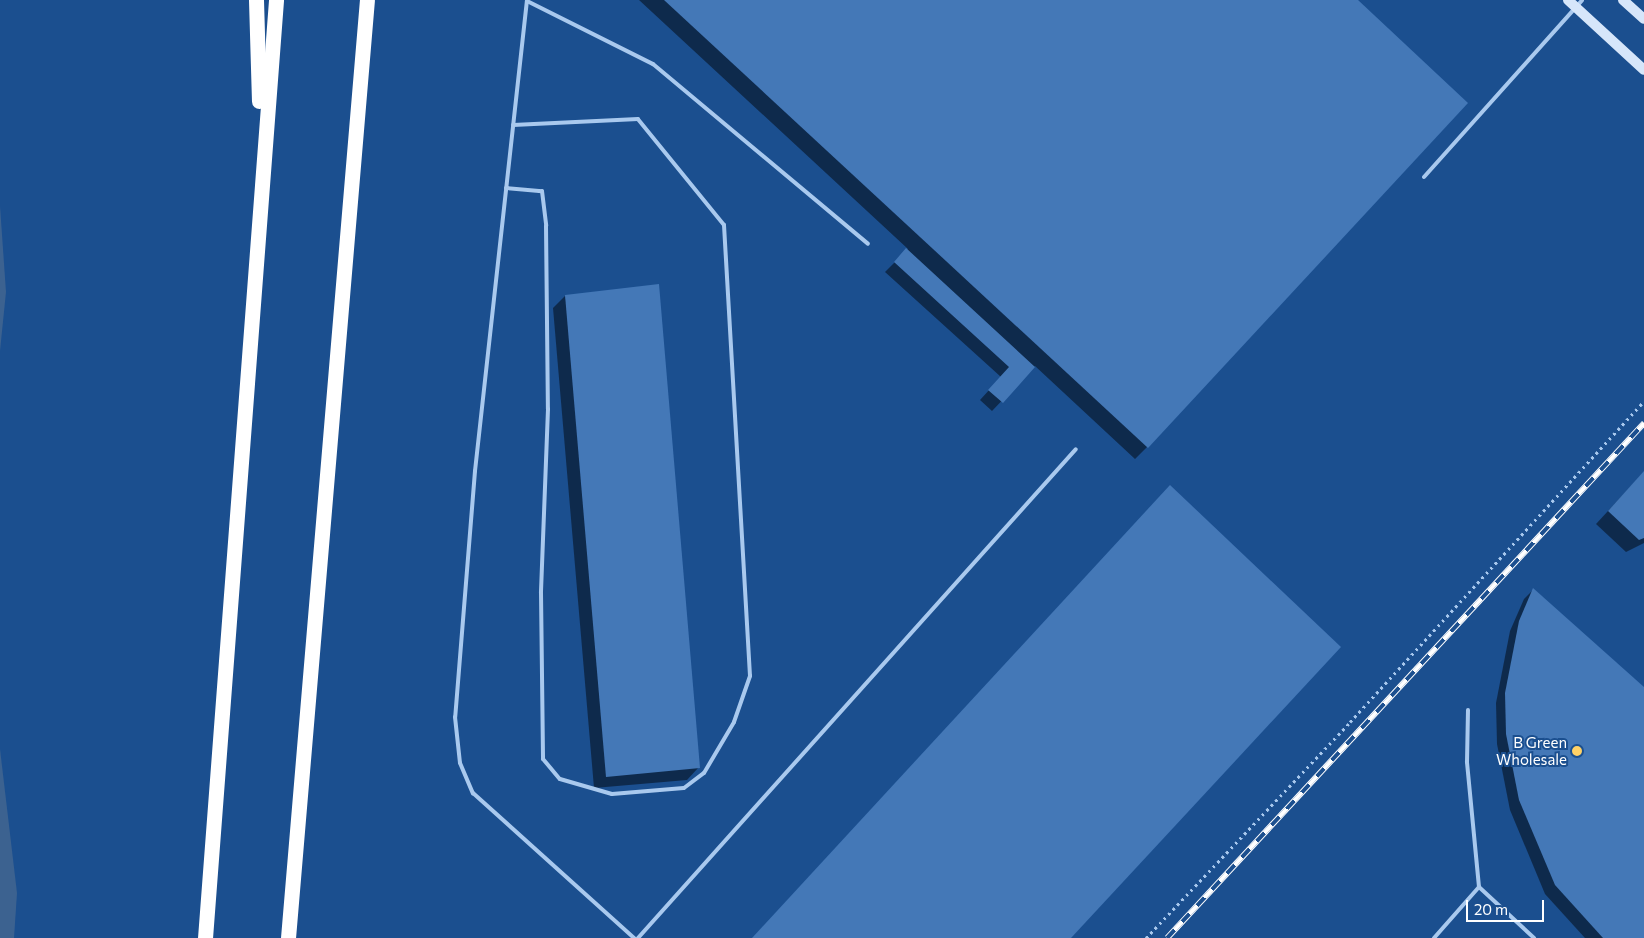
<!DOCTYPE html>
<style>
body{margin:0}
#map{position:relative;width:1644px;height:938px;overflow:hidden;background:#1b4f8f;font-family:Commissioner,sans-serif}
div>[style]{position:absolute}
.water>*{inset:0;background:#3c6290}
.shadow>*{inset:0;background:#0007}
.building>*{inset:0;background:#4478b7}
.path>*{height:3px;margin-top:-1.5px;transform-origin:0;background:repeating-linear-gradient(90deg,#a9c9ee 0 2.5px,transparent 0 6.5px)}
.service>*{height:4px;margin:-2px;padding:0 2px;transform-origin:2px;border-radius:2px;background:#a9c9ee}
.secondary>*{height:10px;margin:-5px;padding:0 5px;transform-origin:5px;border-radius:5px;background:#d6e6fa}
.motorway>*{height:15px;margin:-7.5px;padding:0 7.5px;transform-origin:7.5px;border-radius:7.5px;background:#fff}
.rail>*{height:5.5px;margin-top:-2.75px;transform-origin:0;background:repeating-linear-gradient(90deg,#1b4f8f 0 11px,#fff 0 22px);box-sizing:border-box;border-block:1px solid #fff}
.dots>*{width:14px;height:14px;translate:-50% -50%;box-sizing:border-box;border:2px solid #1b4f8f;border-radius:50%}
span{translate:-50% -50%;white-space:nowrap;text-align:center;line-height:1.15;-webkit-text-stroke:4px #1b4f8f;paint-order:stroke}
.poi-label{font-size:15px;color:#fff}
.right{translate:-100% -50%;text-align:right}
.scale{position:absolute;left:1466px;top:900px;width:78px;height:22px;box-sizing:border-box;border:2px solid #fff;border-top:0;padding-left:6px;font-size:15px;line-height:18px;white-space:nowrap;color:#fff;-webkit-text-stroke:4px #1b4f8f;paint-order:stroke}
</style>
<div id="map">
<div class="water">
<div style="clip-path:polygon(0 206px,6px 292px,0 351px)"></div>
<div style="clip-path:polygon(0 749px,17px 893px,14px 938px,0 938px)"></div>
</div>
<div class="shadow">
<div style="clip-path:polygon(639px 0,1356px 0,1147px 447px,1135px 459px,1035px 366px,992px 411px,980px 400px,1001px 377px,885px 272px,908px 249px)"></div>
<div style="clip-path:polygon(565px 296px,699px 767px,687px 780px,594px 788px,553px 308px)"></div>
<div style="clip-path:polygon(1644px 472px,1644px 543px,1626px 552px,1596px 524px)"></div>
<div style="clip-path:polygon(1533px 590px,1644px 688px,1644px 938px,1585px 938px,1545px 894px,1510px 810px,1497px 744px,1496px 703px,1510px 631px,1524px 599px)"></div>
</div>
<div class="building">
<div style="clip-path:polygon(664px 0,1358px 0,1468px 103px,1148px 448px)"></div>
<div style="clip-path:polygon(906px 248px,1035px 367px,1003px 403px,988px 390px,1009px 367px,894px 262px)"></div>
<div style="clip-path:polygon(659px 284px,700px 768px,606px 777px,565px 295px)"></div>
<div style="clip-path:polygon(1644px 471px,1644px 538px,1639px 540px,1608px 511px)"></div>
<div style="clip-path:polygon(1170px 485px,1341px 647px,1071px 938px,752px 938px)"></div>
<div style="clip-path:polygon(1533px 588px,1644px 687px,1644px 938px,1603px 938px,1555px 885px,1519px 800px,1506px 734px,1505px 693px,1519px 621px)"></div>
</div>
<div class="path">
<div style="left:1146px;top:938px;width:297px;rotate:-46.6deg"></div>
<div style="left:1350px;top:722px;width:435px;rotate:-47.5deg"></div>
</div>
<div class="service">
<div style="left:527px;top:0;width:474px;rotate:96.3deg"></div>
<div style="left:475px;top:471px;width:247px;rotate:94.6deg"></div>
<div style="left:455px;top:717px;width:46px;rotate:83.8deg"></div>
<div style="left:460px;top:763px;width:33px;rotate:67deg"></div>
<div style="left:473px;top:793px;width:217px;rotate:42deg"></div>
<div style="left:527px;top:1px;width:141px;rotate:26.6deg"></div>
<div style="left:653px;top:64px;width:280px;rotate:39.9deg"></div>
<div style="left:1424px;top:177px;width:237px;rotate:-48.2deg"></div>
<div style="left:506px;top:188px;width:36px;rotate:5deg"></div>
<div style="left:542px;top:191px;width:35px;rotate:83deg"></div>
<div style="left:546px;top:226px;width:183px;rotate:89.4deg"></div>
<div style="left:548px;top:409px;width:184px;rotate:92.2deg"></div>
<div style="left:541px;top:593px;width:166px;rotate:89.3deg"></div>
<div style="left:543px;top:759px;width:26px;rotate:50deg"></div>
<div style="left:560px;top:779px;width:54px;rotate:16.1deg"></div>
<div style="left:612px;top:794px;width:72px;rotate:-4.8deg"></div>
<div style="left:684px;top:788px;width:25px;rotate:-37deg"></div>
<div style="left:704px;top:773px;width:59px;rotate:-59.5deg"></div>
<div style="left:734px;top:722px;width:49px;rotate:-70.8deg"></div>
<div style="left:750px;top:676px;width:452px;rotate:-93.3deg"></div>
<div style="left:724px;top:225px;width:136px;rotate:-129.1deg"></div>
<div style="left:638px;top:119px;width:125px;rotate:177.3deg"></div>
<div style="left:1479px;top:887px;width:75px;rotate:42.8deg"></div>
<div style="left:638px;top:938px;width:656px;rotate:-48.15deg"></div>
<div style="left:1434px;top:938px;width:68px;rotate:-48.6deg"></div>
<div style="left:1479px;top:887px;width:126px;rotate:-95.5deg"></div>
<div style="left:1467px;top:762px;width:52px;rotate:-88.9deg"></div>
</div>
<div class="secondary">
<div style="left:1568px;top:0;width:103px;rotate:42.6deg"></div>
<div style="left:1623px;top:0;width:28px;rotate:42deg"></div>
</div>
<div class="motorway">
<div style="left:256px;top:0;width:101px;rotate:88.3deg"></div>
<div style="left:205px;top:938px;width:941px;rotate:-85.67deg"></div>
<div style="left:288px;top:938px;width:941px;rotate:-85.19deg"></div>
</div>
<div class="rail">
<div style="left:1167px;top:938px;width:702px;rotate:-47.19deg"></div>
</div>
<div class="dots">
<div style="left:1577px;top:751px;background:#ffd166"></div>
</div>
<div class="poi-label">
<span class="right" style="left:1567px;top:751px">B Green<br>Wholesale</span>
</div>
<div class="scale">20 m</div>
</div>
